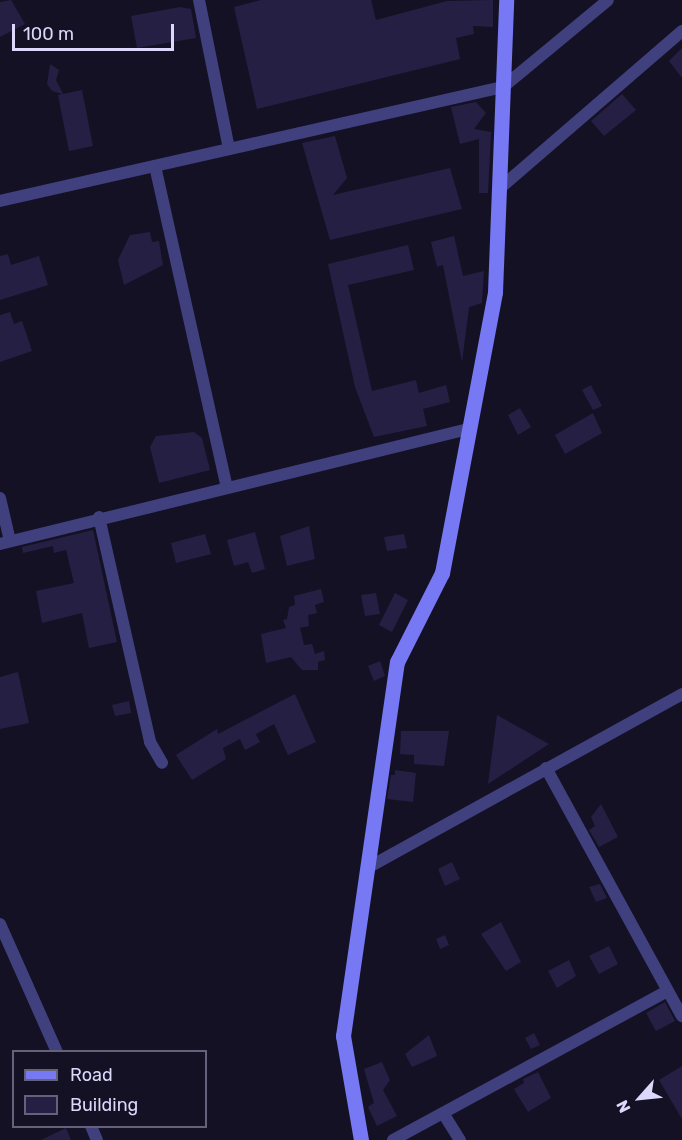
<!DOCTYPE html>
<style>
body{margin:0}
#map{position:relative;width:682px;height:1140px;overflow:hidden;background:#141124;font-family:Rubik,sans-serif}
div>[style]{position:absolute}
.building>*{inset:0;background:#251f44}
.street>*{height:12px;margin:-6px;padding:0 6px;transform-origin:6px;border-radius:6px;background:#41407f}
.secondary>*{height:15px;margin:-7.5px;padding:0 7.5px;transform-origin:7.5px;border-radius:7.5px;background:#7778f3}
span{translate:-50% -50%;white-space:nowrap;text-align:center;line-height:1.15;-webkit-text-stroke:4.5px #141124;paint-order:stroke}
.legend{position:absolute;left:12px;top:1050px;width:195px;height:78px;box-sizing:border-box;background:#141124;border:2px solid #64617a;margin:0;padding:8px 10px;list-style:none;font-size:18px;color:#dbd8fc}
.legend li{display:flex;align-items:center;gap:12px;height:30px}
.legend b{width:30px;border:2px solid #64617a}
.north{position:absolute;left:610px;top:1068px;width:60px;height:60px;-webkit-text-stroke:4px #141124;paint-order:stroke;rotate:243deg;font-size:16px;font-weight:700;line-height:24px;text-align:center;color:#dbd8fc}
.north::after{content:'';display:block;margin:auto;width:21px;height:27px;background:#dbd8fc;clip-path:polygon(50% 0,100% 100%,50% 72%,0 100%)}
.scale{position:absolute;left:12px;top:24px;width:162px;height:27px;box-sizing:border-box;border:3px solid #dbd8fc;border-top:0;padding-left:8px;font-size:18px;line-height:21px;white-space:nowrap;color:#dbd8fc;-webkit-text-stroke:4px #141124;paint-order:stroke}
</style>
<div id="map">
<div class="building">
<div style="clip-path:polygon(11px 0,25px 24px,0 37px,0 2px)"></div>
<div style="clip-path:polygon(261px 0,371px 0,376px 20px,447px 1px,493px 0,493px 27px,473px 26px,474px 34px,456px 38px,460px 59px,257px 109px,234px 7px)"></div>
<div style="clip-path:polygon(180px 7px,191px 9px,196px 38px,137px 48px,131px 16px)"></div>
<div style="clip-path:polygon(682px 48px,682px 78px,669px 61px)"></div>
<div style="clip-path:polygon(50px 64px,59px 70px,56px 80px,63px 94px,82px 90px,93px 146px,69px 151px,58px 95px,62px 94px,52px 91px,47px 84px)"></div>
<div style="clip-path:polygon(622px 94px,636px 110px,604px 136px,591px 121px)"></div>
<div style="clip-path:polygon(476px 102px,486px 113px,474px 129px,491px 132px,488px 193px,479px 193px,479px 139px,460px 144px,451px 107px)"></div>
<div style="clip-path:polygon(335px 136px,347px 178px,333px 195px,450px 168px,462px 209px,330px 240px,302px 143px)"></div>
<div style="clip-path:polygon(150px 232px,152px 242px,159px 241px,163px 265px,124px 285px,118px 260px,130px 235px)"></div>
<div style="clip-path:polygon(454px 236px,463px 276px,484px 271px,482px 303px,469px 307px,462px 362px,443px 265px,437px 267px,431px 242px)"></div>
<div style="clip-path:polygon(408px 245px,414px 270px,348px 285px,372px 391px,416px 380px,419px 393px,446px 385px,450px 402px,423px 409px,427px 426px,374px 437px,355px 387px,328px 264px)"></div>
<div style="clip-path:polygon(8px 254px,11px 265px,39px 256px,48px 285px,0 300px,0 256px)"></div>
<div style="clip-path:polygon(10px 312px,14px 324px,22px 321px,32px 351px,0 362px,0 315px)"></div>
<div style="clip-path:polygon(591px 385px,602px 406px,593px 410px,582px 390px)"></div>
<div style="clip-path:polygon(520px 408px,531px 427px,518px 435px,508px 415px)"></div>
<div style="clip-path:polygon(593px 413px,602px 433px,565px 454px,555px 435px)"></div>
<div style="clip-path:polygon(194px 432px,202px 438px,210px 470px,159px 483px,150px 447px,156px 436px)"></div>
<div style="clip-path:polygon(309px 526px,315px 559px,287px 566px,280px 536px)"></div>
<div style="clip-path:polygon(93px 530px,117px 642px,89px 648px,82px 613px,42px 623px,36px 591px,74px 583px,66px 550px,54px 553px,53px 546px,23px 553px,22px 547px)"></div>
<div style="clip-path:polygon(255px 532px,265px 569px,252px 573px,248px 562px,234px 566px,227px 540px)"></div>
<div style="clip-path:polygon(205px 534px,211px 554px,176px 563px,171px 543px)"></div>
<div style="clip-path:polygon(404px 534px,407px 548px,387px 551px,384px 537px)"></div>
<div style="clip-path:polygon(321px 589px,324px 602px,315px 605px,317px 613px,308px 615px,309px 626px,300px 628px,304px 645px,312px 644px,315px 654px,324px 651px,325px 660px,318px 662px,318px 670px,302px 670px,291px 657px,266px 663px,261px 634px,286px 628px,283px 620px,287px 619px,289px 607px,295px 605px,294px 596px)"></div>
<div style="clip-path:polygon(376px 593px,380px 614px,365px 616px,361px 595px)"></div>
<div style="clip-path:polygon(395px 593px,408px 600px,392px 632px,379px 625px)"></div>
<div style="clip-path:polygon(380px 661px,385px 676px,374px 681px,368px 666px)"></div>
<div style="clip-path:polygon(18px 672px,29px 723px,0 729px,0 677px)"></div>
<div style="clip-path:polygon(295px 694px,316px 742px,288px 755px,274px 724px,256px 734px,260px 742px,245px 750px,240px 739px,223px 748px,226px 759px,192px 780px,176px 755px,217px 729px,218px 734px)"></div>
<div style="clip-path:polygon(129px 701px,131px 713px,115px 716px,112px 705px)"></div>
<div style="clip-path:polygon(497px 715px,549px 744px,488px 784px)"></div>
<div style="clip-path:polygon(401px 731px,449px 731px,444px 766px,414px 764px,414px 755px,400px 754px)"></div>
<div style="clip-path:polygon(395px 770px,416px 773px,413px 802px,387px 799px,391px 775px,395px 775px)"></div>
<div style="clip-path:polygon(601px 804px,618px 837px,599px 847px,589px 830px,595px 826px,591px 817px)"></div>
<div style="clip-path:polygon(452px 862px,460px 879px,445px 886px,438px 869px)"></div>
<div style="clip-path:polygon(600px 884px,607px 898px,596px 902px,589px 887px)"></div>
<div style="clip-path:polygon(501px 922px,521px 962px,506px 971px,481px 934px)"></div>
<div style="clip-path:polygon(445px 935px,449px 945px,440px 949px,436px 939px)"></div>
<div style="clip-path:polygon(609px 946px,618px 964px,599px 974px,589px 956px)"></div>
<div style="clip-path:polygon(569px 960px,576px 976px,557px 988px,548px 971px)"></div>
<div style="clip-path:polygon(665px 1002px,675px 1021px,656px 1031px,646px 1013px)"></div>
<div style="clip-path:polygon(534px 1033px,540px 1045px,531px 1049px,525px 1038px)"></div>
<div style="clip-path:polygon(429px 1035px,437px 1056px,412px 1067px,405px 1054px)"></div>
<div style="clip-path:polygon(382px 1062px,390px 1080px,383px 1090px,397px 1116px,377px 1126px,368px 1107px,374px 1103px,364px 1069px)"></div>
<div style="clip-path:polygon(682px 1066px,682px 1119px,659px 1080px)"></div>
<div style="clip-path:polygon(538px 1072px,551px 1098px,528px 1112px,514px 1089px,524px 1083px,523px 1079px)"></div>
<div style="clip-path:polygon(66px 1128px,71px 1140px,41px 1140px)"></div>
</div>
<div class="street">
<div style="left:199px;top:0;width:152px;rotate:78.6deg"></div>
<div style="left:155px;top:166px;width:329px;rotate:77.4deg"></div>
<div style="left:499px;top:189px;width:242px;rotate:-40.8deg"></div>
<div style="left:0;top:201px;width:516px;rotate:-12.77deg"></div>
<div style="left:503px;top:87px;width:136px;rotate:-39.6deg"></div>
<div style="left:0;top:498px;width:44px;rotate:76.9deg"></div>
<div style="left:99px;top:517px;width:231px;rotate:77.2deg"></div>
<div style="left:150px;top:742px;width:24px;rotate:60deg"></div>
<div style="left:0;top:544px;width:483px;rotate:-13.8deg"></div>
<div style="left:546px;top:768px;width:283px;rotate:61.3deg"></div>
<div style="left:369px;top:867px;width:358px;rotate:-28.9deg"></div>
<div style="left:0;top:924px;width:140px;rotate:66deg"></div>
<div style="left:443px;top:1113px;width:32px;rotate:58deg"></div>
<div style="left:91px;top:1126px;width:15px;rotate:67deg"></div>
<div style="left:393px;top:1140px;width:312px;rotate:-28.5deg"></div>
</div>
<div class="secondary">
<div style="left:361px;top:1140px;width:106px;rotate:-99.8deg"></div>
<div style="left:343px;top:1036px;width:378px;rotate:-81.8deg"></div>
<div style="left:397px;top:662px;width:100px;rotate:-63.2deg"></div>
<div style="left:442px;top:573px;width:286px;rotate:-79.3deg"></div>
<div style="left:495px;top:292px;width:292px;rotate:-87.8deg"></div>
</div>
<ul class="legend">
<li><b style="height:8px;background:#7778f3"></b>Road</li>
<li><b style="height:16px;background:#251f44"></b>Building</li>
</ul>
<div class="north">N</div>
<div class="scale">100 m</div>
</div>
